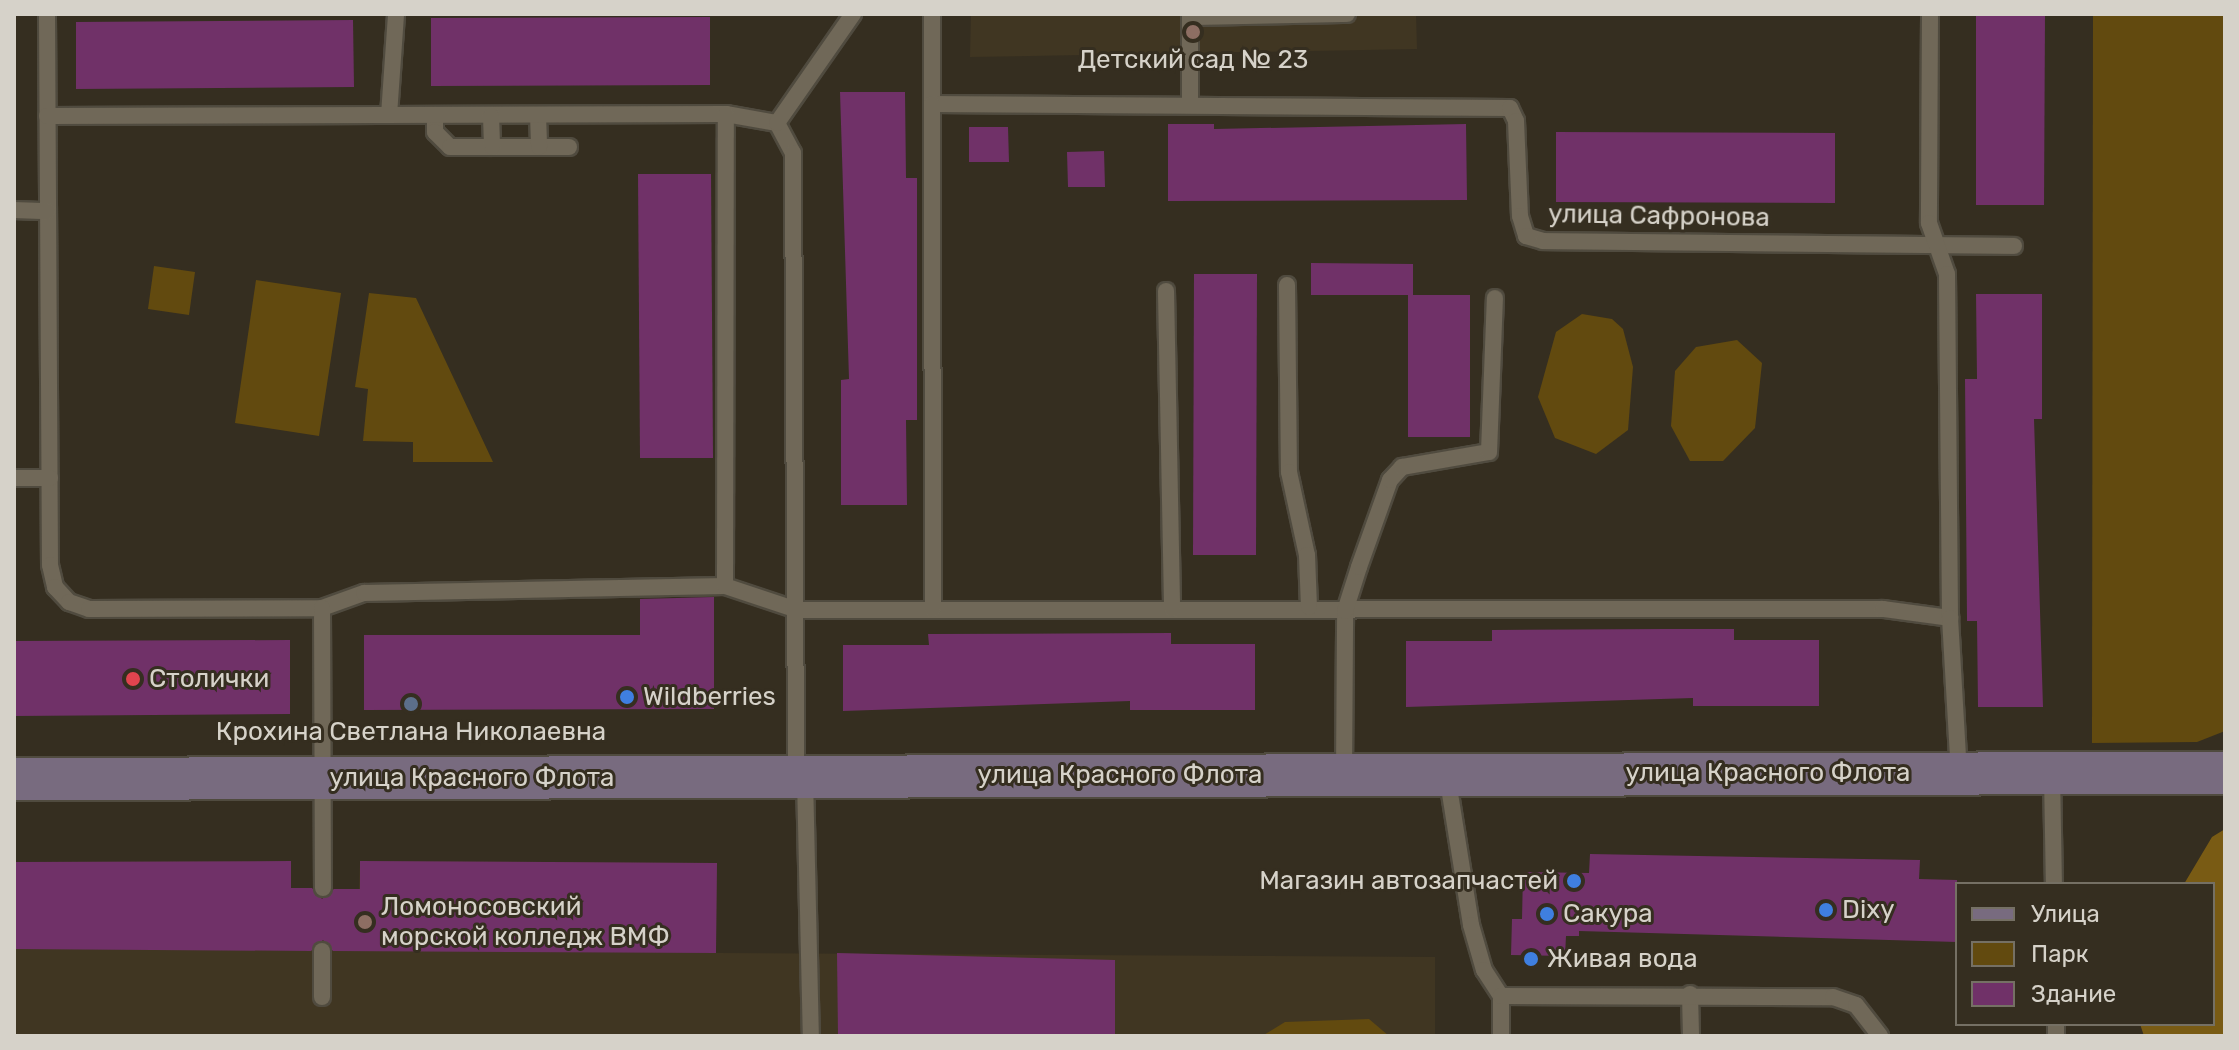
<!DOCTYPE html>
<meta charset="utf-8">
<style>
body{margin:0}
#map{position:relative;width:2239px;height:1050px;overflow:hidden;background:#352e20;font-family:Rubik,sans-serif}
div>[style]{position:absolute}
.built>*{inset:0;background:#403622}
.green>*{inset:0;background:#624a0f}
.forest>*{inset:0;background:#795b14}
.building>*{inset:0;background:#703168}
.roads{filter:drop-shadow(2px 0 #504b3f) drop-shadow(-2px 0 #504b3f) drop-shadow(0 2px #504b3f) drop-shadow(0 -2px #504b3f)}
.lane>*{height:16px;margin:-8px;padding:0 8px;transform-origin:8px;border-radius:8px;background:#706858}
.secondary>*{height:42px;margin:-21px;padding:0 21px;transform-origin:21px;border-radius:21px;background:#786b7f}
.dots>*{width:22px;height:22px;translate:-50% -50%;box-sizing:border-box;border:4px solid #352e20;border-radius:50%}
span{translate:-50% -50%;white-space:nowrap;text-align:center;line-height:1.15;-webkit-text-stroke:6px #352e20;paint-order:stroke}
.poi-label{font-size:26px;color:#d6d2c9}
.left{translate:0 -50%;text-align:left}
.right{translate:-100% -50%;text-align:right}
.street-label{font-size:26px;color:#d6d2c9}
.frame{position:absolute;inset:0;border:16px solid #d6d2c9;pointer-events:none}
.legend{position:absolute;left:1955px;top:882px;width:260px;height:144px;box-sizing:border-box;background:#352e20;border:2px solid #757064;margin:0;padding:10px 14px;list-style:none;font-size:24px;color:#d6d2c9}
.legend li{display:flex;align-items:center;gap:16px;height:40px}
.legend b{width:40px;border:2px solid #757064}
</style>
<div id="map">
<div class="built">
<div style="clip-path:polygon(971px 14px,1416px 14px,1417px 49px,970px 57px)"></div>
<div style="clip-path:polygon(291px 861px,291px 889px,359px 889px,360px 861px,717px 863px,716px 953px,1435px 957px,1435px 1036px,14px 1036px,14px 862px)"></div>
</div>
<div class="green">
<div style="clip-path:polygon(2093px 14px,2225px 14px,2225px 731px,2197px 742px,2092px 743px)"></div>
<div style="clip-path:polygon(154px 266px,195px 272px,189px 315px,148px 309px)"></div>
<div style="clip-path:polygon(256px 280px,341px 293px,319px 436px,235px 423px)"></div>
<div style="clip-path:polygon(369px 293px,416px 298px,493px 462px,413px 462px,413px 442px,363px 441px,368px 389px,355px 387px)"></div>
<div style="clip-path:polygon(1582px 314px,1612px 319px,1623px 329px,1633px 367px,1628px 430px,1596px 454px,1555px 438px,1538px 397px,1556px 332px)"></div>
<div style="clip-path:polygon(1737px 340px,1762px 363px,1755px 428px,1723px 461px,1690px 461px,1671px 426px,1675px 371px,1696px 347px)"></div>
<div style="clip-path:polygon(1369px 1019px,1389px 1036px,1262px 1036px,1285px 1022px)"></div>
</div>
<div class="forest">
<div style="clip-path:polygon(2225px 829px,2225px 1036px,2144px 1036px,2140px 1024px,2213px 1024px,2213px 884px,2184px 884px,2212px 837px)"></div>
</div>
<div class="building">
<div style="clip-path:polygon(1976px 14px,2045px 14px,2044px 205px,1976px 205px)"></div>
<div style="clip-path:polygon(710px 17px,710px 85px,431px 86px,431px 18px)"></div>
<div style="clip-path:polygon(353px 20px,354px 87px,76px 89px,76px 22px)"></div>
<div style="clip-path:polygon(840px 92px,905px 92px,906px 178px,917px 178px,917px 420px,906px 420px,907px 505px,841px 505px,841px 380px,849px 379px)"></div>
<div style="clip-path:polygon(1168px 124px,1214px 124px,1214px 129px,1466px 124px,1467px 200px,1168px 201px)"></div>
<div style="clip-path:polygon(969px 127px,1008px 127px,1009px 162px,969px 162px)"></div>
<div style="clip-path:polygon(1556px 132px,1835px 133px,1835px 203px,1556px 202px)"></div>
<div style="clip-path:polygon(1104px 151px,1105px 187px,1068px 187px,1067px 152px)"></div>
<div style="clip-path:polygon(638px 174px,711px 174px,713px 458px,640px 458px)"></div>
<div style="clip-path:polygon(1311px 263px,1413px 264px,1413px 295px,1470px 295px,1470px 437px,1408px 437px,1408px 295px,1311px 295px)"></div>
<div style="clip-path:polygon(1194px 274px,1257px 274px,1256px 555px,1193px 555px)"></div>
<div style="clip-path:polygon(1976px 294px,2042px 294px,2042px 419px,2034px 419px,2043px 707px,1978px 707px,1977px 621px,1967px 621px,1965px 379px,1977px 379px)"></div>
<div style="clip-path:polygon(714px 597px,714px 709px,364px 710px,364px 635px,640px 635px,640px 599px)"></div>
<div style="clip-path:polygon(1667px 629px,1734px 629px,1734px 640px,1819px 640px,1819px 706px,1693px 706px,1693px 698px,1406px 707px,1406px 641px,1492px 641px,1492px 630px)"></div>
<div style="clip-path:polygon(1171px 633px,1171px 644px,1255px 644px,1255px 710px,1130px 710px,1130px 701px,843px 711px,843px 645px,929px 645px,928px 634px)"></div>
<div style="clip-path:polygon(290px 640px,290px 714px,14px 716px,14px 641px)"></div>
<div style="clip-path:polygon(1590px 854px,1920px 860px,1919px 879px,1957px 880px,1957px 942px,1579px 931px,1579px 936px,1566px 936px,1565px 956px,1511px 955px,1512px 919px,1522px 919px,1523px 872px,1589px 873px)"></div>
<div style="clip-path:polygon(291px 861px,291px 888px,312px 888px,322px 899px,334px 889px,360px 889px,360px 861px,717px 863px,716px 953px,333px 951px,323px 940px,311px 951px,14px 949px,14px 862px)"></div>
<div style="clip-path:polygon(837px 953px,1115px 960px,1115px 1036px,838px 1036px)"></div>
</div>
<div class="roads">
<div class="lane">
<div style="left:47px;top:14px;width:551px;rotate:89.69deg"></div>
<div style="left:50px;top:565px;width:23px;rotate:77deg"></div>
<div style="left:55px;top:587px;width:21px;rotate:47deg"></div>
<div style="left:69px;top:602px;width:21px;rotate:19deg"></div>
<div style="left:89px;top:609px;width:233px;rotate:-0.2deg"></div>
<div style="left:322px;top:608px;width:45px;rotate:-19.7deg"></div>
<div style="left:364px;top:593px;width:361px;rotate:-1.1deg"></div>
<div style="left:725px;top:586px;width:76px;rotate:18.4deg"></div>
<div style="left:797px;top:610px;width:1086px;rotate:-0.05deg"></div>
<div style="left:1883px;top:609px;width:68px;rotate:7.7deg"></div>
<div style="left:932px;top:14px;width:90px;rotate:90deg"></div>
<div style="left:932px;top:104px;width:578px;rotate:0.4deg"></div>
<div style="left:1510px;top:108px;width:14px;rotate:65deg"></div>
<div style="left:1516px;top:121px;width:95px;rotate:87.6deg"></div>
<div style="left:1520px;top:216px;width:21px;rotate:73deg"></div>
<div style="left:1526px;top:236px;width:18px;rotate:16deg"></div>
<div style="left:1543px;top:241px;width:471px;rotate:0.6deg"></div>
<div style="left:1930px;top:14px;width:209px;rotate:90.3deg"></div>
<div style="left:1929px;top:223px;width:54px;rotate:70.6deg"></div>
<div style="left:1947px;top:274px;width:344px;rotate:89.5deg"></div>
<div style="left:1950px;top:618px;width:155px;rotate:86.7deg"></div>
<div style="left:1190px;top:17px;width:157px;rotate:-1.1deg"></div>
<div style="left:1190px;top:103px;width:89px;rotate:-90deg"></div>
<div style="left:932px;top:104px;width:505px;rotate:89.89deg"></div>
<div style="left:389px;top:115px;width:101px;rotate:-86deg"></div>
<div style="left:435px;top:115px;width:17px;rotate:90deg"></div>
<div style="left:435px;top:132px;width:21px;rotate:45deg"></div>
<div style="left:450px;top:147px;width:119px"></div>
<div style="left:538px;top:115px;width:32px;rotate:88deg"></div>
<div style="left:47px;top:116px;width:679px;rotate:-0.17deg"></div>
<div style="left:726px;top:114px;width:52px;rotate:10deg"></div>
<div style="left:777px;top:123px;width:34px;rotate:62deg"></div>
<div style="left:793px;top:153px;width:623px;rotate:89.72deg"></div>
<div style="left:491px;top:116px;width:31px;rotate:88deg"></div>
<div style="left:777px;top:123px;width:133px;rotate:-55.1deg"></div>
<div style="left:14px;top:210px;width:34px;rotate:2deg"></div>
<div style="left:1287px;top:285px;width:187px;rotate:89.4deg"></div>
<div style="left:1289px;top:472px;width:85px;rotate:77.8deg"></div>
<div style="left:1307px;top:555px;width:52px;rotate:87.8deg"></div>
<div style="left:1166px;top:291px;width:318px;rotate:88.9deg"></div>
<div style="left:14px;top:478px;width:36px"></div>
<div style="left:725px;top:586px;width:472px;rotate:-89.9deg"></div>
<div style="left:322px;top:608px;width:280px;rotate:89.8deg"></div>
<div style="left:1344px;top:774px;width:163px;rotate:-89.6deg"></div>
<div style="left:1345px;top:611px;width:46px;rotate:-72.3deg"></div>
<div style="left:1359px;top:567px;width:92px;rotate:-70.4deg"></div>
<div style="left:1390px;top:480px;width:18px;rotate:-47deg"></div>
<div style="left:1402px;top:467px;width:88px;rotate:-9.8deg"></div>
<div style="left:1489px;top:452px;width:154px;rotate:-87.8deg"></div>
<div style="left:2052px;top:774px;width:110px;rotate:89deg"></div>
<div style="left:1447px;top:775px;width:152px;rotate:80.9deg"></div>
<div style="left:1471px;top:925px;width:47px;rotate:73.9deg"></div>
<div style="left:1484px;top:970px;width:31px;rotate:57deg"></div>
<div style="left:1501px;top:996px;width:40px;rotate:90deg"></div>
<div style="left:805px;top:778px;width:258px;rotate:88.7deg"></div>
<div style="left:1690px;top:994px;width:42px;rotate:88.6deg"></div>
<div style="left:1501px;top:996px;width:332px;rotate:0.2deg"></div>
<div style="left:1833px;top:997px;width:24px;rotate:19deg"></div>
<div style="left:1856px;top:1005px;width:39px;rotate:52deg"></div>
<div style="left:322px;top:997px;width:46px;rotate:-90deg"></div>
<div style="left:2056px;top:1024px;width:12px;rotate:90deg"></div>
</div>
<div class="secondary">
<div style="left:14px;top:779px;width:2211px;rotate:-0.16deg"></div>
</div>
</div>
<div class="dots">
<div style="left:1193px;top:32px;background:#8d6e63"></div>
<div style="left:133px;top:679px;background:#e0444e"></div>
<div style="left:627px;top:697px;background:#3f7fe0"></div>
<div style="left:411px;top:704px;background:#5c6f8a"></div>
<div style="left:1574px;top:881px;background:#3f7fe0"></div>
<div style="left:1826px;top:910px;background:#3f7fe0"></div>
<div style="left:1547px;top:914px;background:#3f7fe0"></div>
<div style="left:365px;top:922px;background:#8d6e63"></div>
<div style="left:1531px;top:959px;background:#3f7fe0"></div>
</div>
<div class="poi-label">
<span style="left:1193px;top:60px">Детский сад № 23</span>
<span class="left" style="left:149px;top:679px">Столички</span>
<span class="left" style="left:643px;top:697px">Wildberries</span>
<span style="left:411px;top:732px">Крохина Светлана Николаевна</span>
<span class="right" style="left:1558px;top:881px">Магазин автозапчастей</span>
<span class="left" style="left:381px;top:922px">Ломоносовский<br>морской колледж ВМФ</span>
<span class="left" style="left:1842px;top:910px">Dixy</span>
<span class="left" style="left:1563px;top:914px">Сакура</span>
<span class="left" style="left:1547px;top:959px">Живая вода</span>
</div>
<div class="street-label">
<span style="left:1659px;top:216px;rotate:1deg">улица Сафронова</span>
<span style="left:1768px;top:773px">улица Красного Флота</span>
<span style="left:1120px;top:775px">улица Красного Флота</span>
<span style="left:472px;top:778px">улица Красного Флота</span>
</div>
<div class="frame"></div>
<ul class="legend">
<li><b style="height:10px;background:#786b7f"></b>Улица</li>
<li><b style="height:22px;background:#624a0f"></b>Парк</li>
<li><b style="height:22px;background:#703168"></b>Здание</li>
</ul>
</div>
